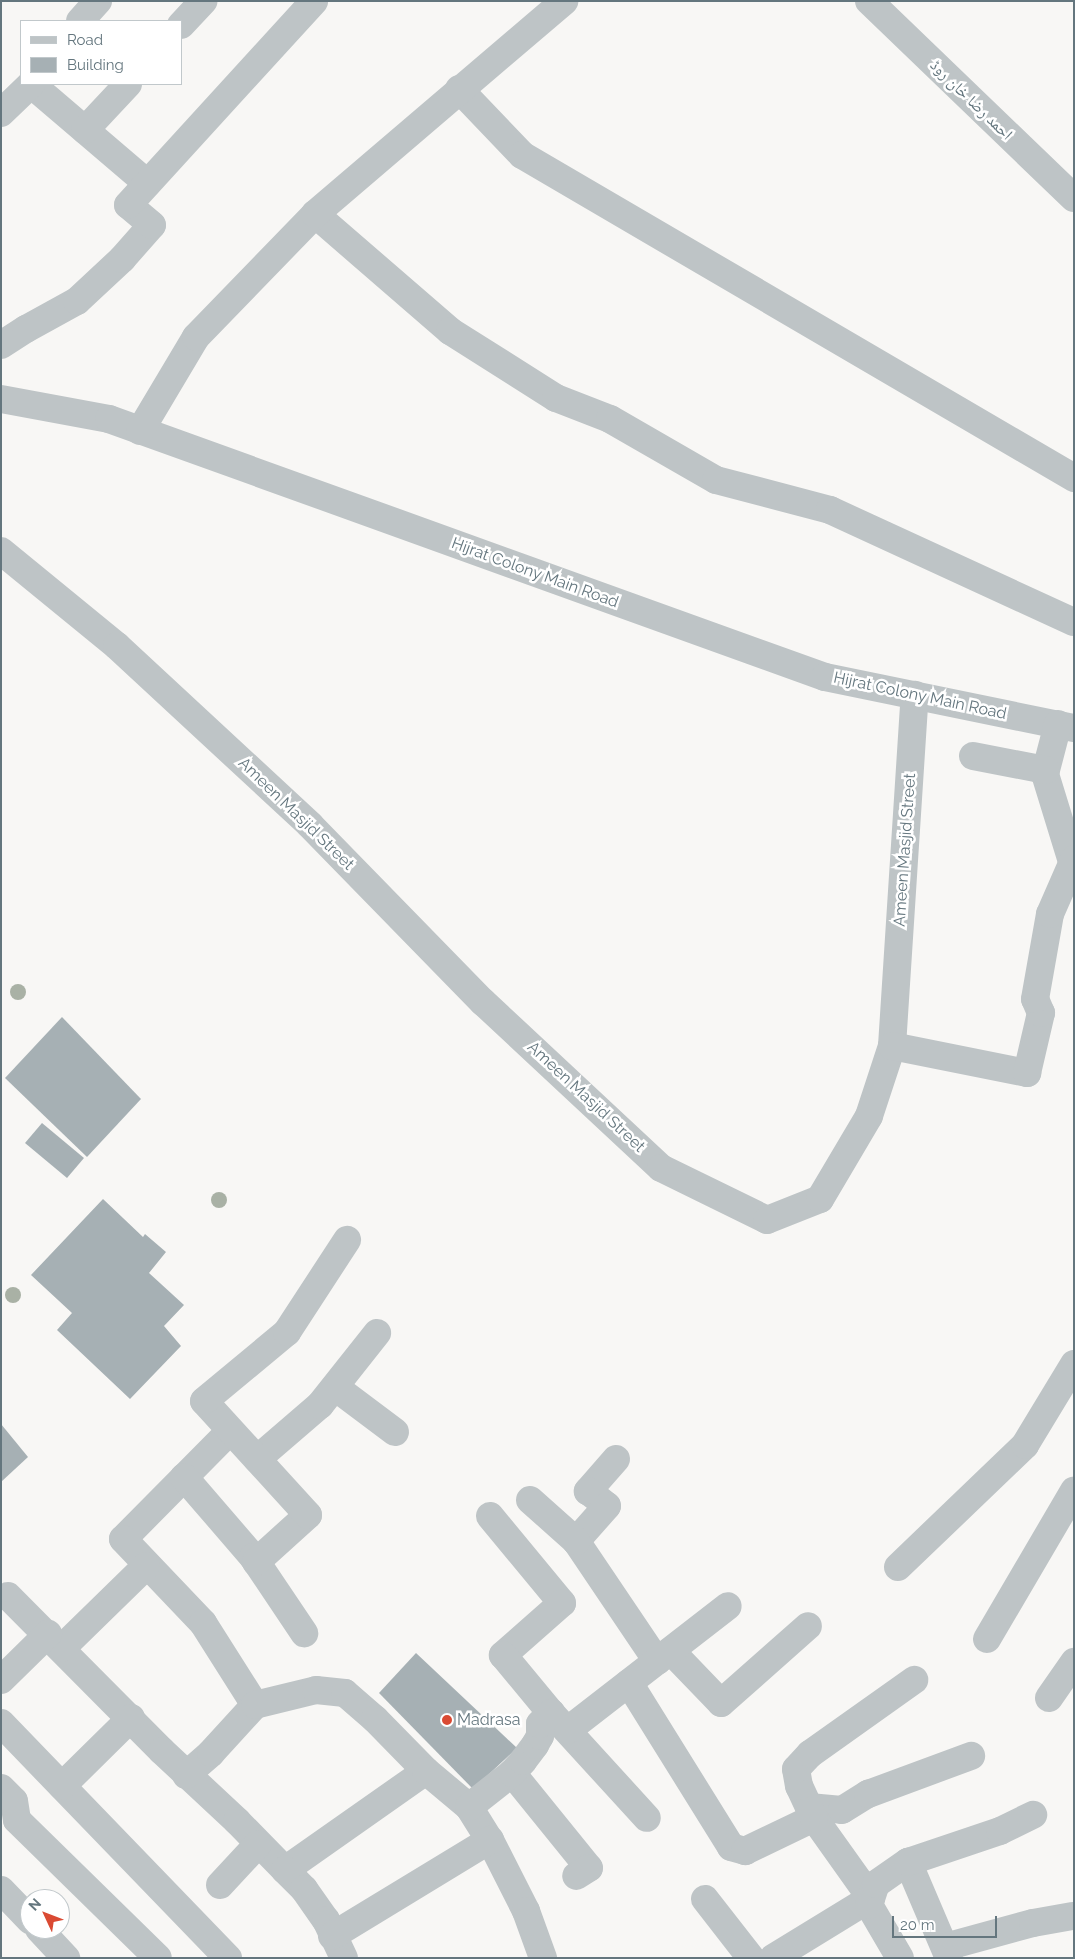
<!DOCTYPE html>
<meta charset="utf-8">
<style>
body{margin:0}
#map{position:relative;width:1075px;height:1959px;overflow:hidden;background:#f8f7f5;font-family:Raleway,"Noto Naskh Arabic",sans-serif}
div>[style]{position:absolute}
.building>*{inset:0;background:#a6b0b4}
.minor>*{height:28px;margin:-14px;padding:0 14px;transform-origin:14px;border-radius:14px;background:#bec4c6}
.trees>*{width:16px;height:16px;margin:-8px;border-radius:50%;background:#a9b1a5}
.dots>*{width:14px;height:14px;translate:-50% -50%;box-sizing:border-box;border:2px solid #fff;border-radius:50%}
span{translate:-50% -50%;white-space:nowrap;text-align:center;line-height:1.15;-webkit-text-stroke:5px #fff;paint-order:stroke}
.street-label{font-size:16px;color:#64767e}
.poi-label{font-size:16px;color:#64767e}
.left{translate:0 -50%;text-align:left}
.frame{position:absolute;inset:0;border:2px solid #64767e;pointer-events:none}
.legend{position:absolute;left:20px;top:20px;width:162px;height:65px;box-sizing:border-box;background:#fff;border:1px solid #c1c8cb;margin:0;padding:6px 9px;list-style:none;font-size:15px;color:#64767e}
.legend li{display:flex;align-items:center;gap:10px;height:25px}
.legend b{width:25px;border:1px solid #c1c8cb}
.north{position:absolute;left:20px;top:1889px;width:50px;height:50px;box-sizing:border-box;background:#fff;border:1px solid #c1c8cb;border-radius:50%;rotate:313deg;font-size:14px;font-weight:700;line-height:20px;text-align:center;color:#64767e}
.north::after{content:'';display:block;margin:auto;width:18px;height:22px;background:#da4a33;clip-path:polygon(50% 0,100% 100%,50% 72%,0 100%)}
.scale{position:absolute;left:892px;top:1916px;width:105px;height:22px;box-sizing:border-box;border:2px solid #64767e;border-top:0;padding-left:6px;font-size:15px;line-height:18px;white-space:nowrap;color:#64767e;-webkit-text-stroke:4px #fff;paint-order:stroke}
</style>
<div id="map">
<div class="building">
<div style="clip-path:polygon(62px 1017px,141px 1099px,87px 1157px,5px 1078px)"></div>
<div style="clip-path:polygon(42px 1123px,84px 1158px,67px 1178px,25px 1143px)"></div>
<div style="clip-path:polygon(103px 1199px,143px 1237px,145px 1234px,166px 1252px,149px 1273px,184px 1305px,164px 1326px,181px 1346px,130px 1399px,57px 1330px,72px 1313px,31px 1275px)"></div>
<div style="clip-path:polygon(1px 1424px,28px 1457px,1px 1482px)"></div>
<div style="clip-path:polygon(416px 1653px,517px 1748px,473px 1789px,379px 1693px)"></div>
</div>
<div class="minor">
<div style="left:869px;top:1px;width:284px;rotate:43.9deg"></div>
<div style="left:80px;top:21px;width:27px;rotate:-48deg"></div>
<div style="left:181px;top:25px;width:33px;rotate:-47deg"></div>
<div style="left:31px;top:84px;width:153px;rotate:40.5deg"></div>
<div style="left:459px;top:89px;width:91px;rotate:46.3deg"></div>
<div style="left:522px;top:155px;width:640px;rotate:30.33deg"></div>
<div style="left:1px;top:113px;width:42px;rotate:-44deg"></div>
<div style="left:85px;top:130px;width:63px;rotate:-46.9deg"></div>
<div style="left:315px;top:214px;width:179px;rotate:40.9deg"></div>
<div style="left:450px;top:331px;width:125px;rotate:32.3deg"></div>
<div style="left:556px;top:398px;width:58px;rotate:21.3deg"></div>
<div style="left:610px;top:419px;width:122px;rotate:29.9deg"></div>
<div style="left:716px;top:480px;width:118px;rotate:14.7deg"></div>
<div style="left:830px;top:510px;width:268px;rotate:24.7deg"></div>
<div style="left:1px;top:345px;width:30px;rotate:-33deg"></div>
<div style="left:26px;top:329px;width:58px;rotate:-28.8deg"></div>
<div style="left:77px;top:301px;width:62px;rotate:-43deg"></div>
<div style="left:122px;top:259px;width:45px;rotate:-48.6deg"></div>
<div style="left:152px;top:225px;width:31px;rotate:-140deg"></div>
<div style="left:128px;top:205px;width:276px;rotate:-47.6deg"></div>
<div style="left:1px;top:399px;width:110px;rotate:10.5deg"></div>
<div style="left:109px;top:419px;width:761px;rotate:19.82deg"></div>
<div style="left:825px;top:677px;width:254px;rotate:11.6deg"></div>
<div style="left:140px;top:431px;width:109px;rotate:-59.2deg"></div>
<div style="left:196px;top:337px;width:171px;rotate:-45.9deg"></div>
<div style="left:315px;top:214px;width:328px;rotate:-40.5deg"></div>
<div style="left:1px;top:551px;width:150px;rotate:39.3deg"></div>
<div style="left:117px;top:646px;width:263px;rotate:42.8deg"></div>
<div style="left:310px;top:825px;width:248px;rotate:45.7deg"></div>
<div style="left:483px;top:1002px;width:243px;rotate:43deg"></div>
<div style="left:661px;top:1168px;width:118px;rotate:26.1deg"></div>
<div style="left:767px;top:1220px;width:57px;rotate:-21.6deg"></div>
<div style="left:820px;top:1199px;width:96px;rotate:-59.4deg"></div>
<div style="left:869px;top:1116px;width:74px;rotate:-71.8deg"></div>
<div style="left:892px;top:1046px;width:352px;rotate:-86.3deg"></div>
<div style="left:1058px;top:724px;width:52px;rotate:104.6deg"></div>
<div style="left:1045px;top:774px;width:92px;rotate:72.9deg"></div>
<div style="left:973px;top:756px;width:74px;rotate:10.9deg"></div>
<div style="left:892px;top:1046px;width:138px;rotate:11.3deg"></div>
<div style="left:1027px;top:1073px;width:62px;rotate:-76.9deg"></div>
<div style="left:1041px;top:1013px;width:15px;rotate:-113deg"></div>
<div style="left:1035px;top:999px;width:86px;rotate:-80deg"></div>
<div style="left:1050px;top:914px;width:60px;rotate:-66.4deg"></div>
<div style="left:335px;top:1387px;width:75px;rotate:36.9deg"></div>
<div style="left:230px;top:1431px;width:152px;rotate:134.7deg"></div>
<div style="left:123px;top:1539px;width:116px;rotate:46.4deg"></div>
<div style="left:203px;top:1623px;width:97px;rotate:57.6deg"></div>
<div style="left:257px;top:1459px;width:83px;rotate:-40.6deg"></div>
<div style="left:320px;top:1405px;width:92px;rotate:-51.6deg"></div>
<div style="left:616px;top:1459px;width:43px;rotate:131.2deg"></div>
<div style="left:588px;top:1491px;width:24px;rotate:38deg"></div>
<div style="left:607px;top:1506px;width:47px;rotate:131.5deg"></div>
<div style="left:576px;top:1541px;width:145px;rotate:56deg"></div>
<div style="left:184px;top:1477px;width:106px;rotate:49.2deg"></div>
<div style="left:253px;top:1557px;width:92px;rotate:56.1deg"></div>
<div style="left:530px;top:1500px;width:62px;rotate:41.7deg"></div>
<div style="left:490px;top:1516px;width:113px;rotate:50.4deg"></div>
<div style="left:562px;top:1603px;width:79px;rotate:138.6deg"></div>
<div style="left:503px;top:1655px;width:75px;rotate:50.4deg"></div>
<div style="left:551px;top:1713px;width:142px;rotate:47.6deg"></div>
<div style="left:256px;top:1562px;width:70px;rotate:-42.1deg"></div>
<div style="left:308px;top:1515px;width:154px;rotate:-132.4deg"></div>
<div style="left:204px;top:1401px;width:108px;rotate:-39.7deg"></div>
<div style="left:287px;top:1332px;width:110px;rotate:-56.9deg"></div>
<div style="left:898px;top:1567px;width:176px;rotate:-43.8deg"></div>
<div style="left:1025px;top:1445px;width:95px;rotate:-58.8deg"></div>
<div style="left:8px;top:1596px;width:218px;rotate:45.2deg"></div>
<div style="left:162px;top:1751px;width:103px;rotate:43deg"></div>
<div style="left:237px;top:1821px;width:69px;rotate:45.6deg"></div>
<div style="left:285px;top:1870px;width:172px;rotate:-35.1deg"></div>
<div style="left:987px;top:1639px;width:172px;rotate:-59.6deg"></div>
<div style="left:62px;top:1648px;width:117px;rotate:-44.3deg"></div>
<div style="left:671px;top:1651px;width:72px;rotate:46.1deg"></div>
<div style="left:721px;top:1703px;width:116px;rotate:-41.5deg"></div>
<div style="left:1px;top:1680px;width:66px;rotate:-44.4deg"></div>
<div style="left:629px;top:1683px;width:193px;rotate:58.1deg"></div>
<div style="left:731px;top:1847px;width:15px;rotate:16deg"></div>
<div style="left:745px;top:1851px;width:76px;rotate:-25.6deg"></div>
<div style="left:1049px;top:1698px;width:44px;rotate:-55.2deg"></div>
<div style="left:1px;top:1723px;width:327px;rotate:46deg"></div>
<div style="left:568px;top:1730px;width:202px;rotate:-37.8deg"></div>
<div style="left:512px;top:1773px;width:122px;rotate:51deg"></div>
<div style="left:589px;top:1868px;width:15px;rotate:148deg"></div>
<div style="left:186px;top:1775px;width:33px;rotate:-41deg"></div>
<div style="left:211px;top:1753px;width:65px;rotate:-47.5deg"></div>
<div style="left:255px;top:1705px;width:63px;rotate:-13.8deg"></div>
<div style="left:316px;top:1690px;width:29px;rotate:6deg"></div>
<div style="left:345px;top:1693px;width:40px;rotate:41deg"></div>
<div style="left:375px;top:1719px;width:73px;rotate:45.6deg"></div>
<div style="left:426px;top:1771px;width:56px;rotate:39.9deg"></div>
<div style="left:469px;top:1807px;width:39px;rotate:58deg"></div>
<div style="left:490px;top:1840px;width:80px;rotate:63.1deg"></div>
<div style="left:526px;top:1911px;width:50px;rotate:70.1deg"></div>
<div style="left:62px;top:1786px;width:97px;rotate:-44.6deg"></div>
<div style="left:1px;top:1788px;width:18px;rotate:45deg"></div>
<div style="left:14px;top:1801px;width:19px;rotate:81deg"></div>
<div style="left:17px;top:1820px;width:197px;rotate:44.4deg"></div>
<div style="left:469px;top:1807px;width:55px;rotate:-38.3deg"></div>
<div style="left:512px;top:1773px;width:16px;rotate:-47deg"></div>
<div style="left:523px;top:1761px;width:20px;rotate:-53deg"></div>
<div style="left:535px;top:1745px;width:10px;rotate:-61deg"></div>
<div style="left:540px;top:1736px;width:12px;rotate:-90deg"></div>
<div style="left:540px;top:1724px;width:16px;rotate:-45deg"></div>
<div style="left:809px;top:1807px;width:33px;rotate:5deg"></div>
<div style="left:842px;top:1810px;width:31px;rotate:-32deg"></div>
<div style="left:868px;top:1794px;width:110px;rotate:-20.3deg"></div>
<div style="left:908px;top:1862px;width:104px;rotate:66.9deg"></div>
<div style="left:285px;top:1870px;width:27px;rotate:45deg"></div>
<div style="left:304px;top:1889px;width:38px;rotate:55deg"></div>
<div style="left:326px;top:1920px;width:42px;rotate:64.7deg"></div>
<div style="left:220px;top:1885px;width:56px;rotate:-47.2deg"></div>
<div style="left:1px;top:1890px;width:42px;rotate:46deg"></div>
<div style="left:705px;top:1899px;width:75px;rotate:52.1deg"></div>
<div style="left:39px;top:1929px;width:40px;rotate:47deg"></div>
<div style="left:332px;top:1936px;width:185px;rotate:-31.3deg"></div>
<div style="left:945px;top:1947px;width:91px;rotate:-15.3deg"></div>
<div style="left:1033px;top:1923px;width:40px;rotate:-10deg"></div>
<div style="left:773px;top:1958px;width:115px;rotate:-31.5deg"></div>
<div style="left:871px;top:1898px;width:98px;rotate:-125.5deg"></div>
<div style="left:814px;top:1818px;width:35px;rotate:-115deg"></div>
<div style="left:799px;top:1786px;width:17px;rotate:-100deg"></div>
<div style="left:796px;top:1769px;width:21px;rotate:-47deg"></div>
<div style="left:810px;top:1754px;width:128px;rotate:-35.4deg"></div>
<div style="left:900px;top:1958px;width:61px;rotate:-120.3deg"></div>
<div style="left:869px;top:1905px;width:22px;rotate:-72deg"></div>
<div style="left:876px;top:1884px;width:39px;rotate:-35deg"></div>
<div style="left:908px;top:1862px;width:97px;rotate:-18.6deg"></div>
<div style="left:1000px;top:1831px;width:37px;rotate:-26deg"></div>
</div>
<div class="trees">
<div style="left:18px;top:992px"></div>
<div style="left:219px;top:1200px"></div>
<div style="left:13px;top:1295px"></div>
</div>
<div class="dots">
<div style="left:447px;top:1720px;background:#da4a33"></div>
</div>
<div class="street-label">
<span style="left:971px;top:100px;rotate:44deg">احمد رضا خان روڈ</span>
<span style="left:535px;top:573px;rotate:20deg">Hijrat Colony Main Road</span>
<span style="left:920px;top:696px;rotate:12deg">Hijrat Colony Main Road</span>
<span style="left:296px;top:814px;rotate:44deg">Ameen Masjid Street</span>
<span style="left:905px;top:850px;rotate:-86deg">Ameen Masjid Street</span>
<span style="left:586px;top:1097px;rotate:43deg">Ameen Masjid Street</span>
</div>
<div class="poi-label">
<span class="left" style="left:457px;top:1720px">Madrasa</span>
</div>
<div class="frame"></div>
<ul class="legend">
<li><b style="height:6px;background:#bec4c6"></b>Road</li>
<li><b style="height:14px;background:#a6b0b4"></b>Building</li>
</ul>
<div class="north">N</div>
<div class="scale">20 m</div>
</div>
